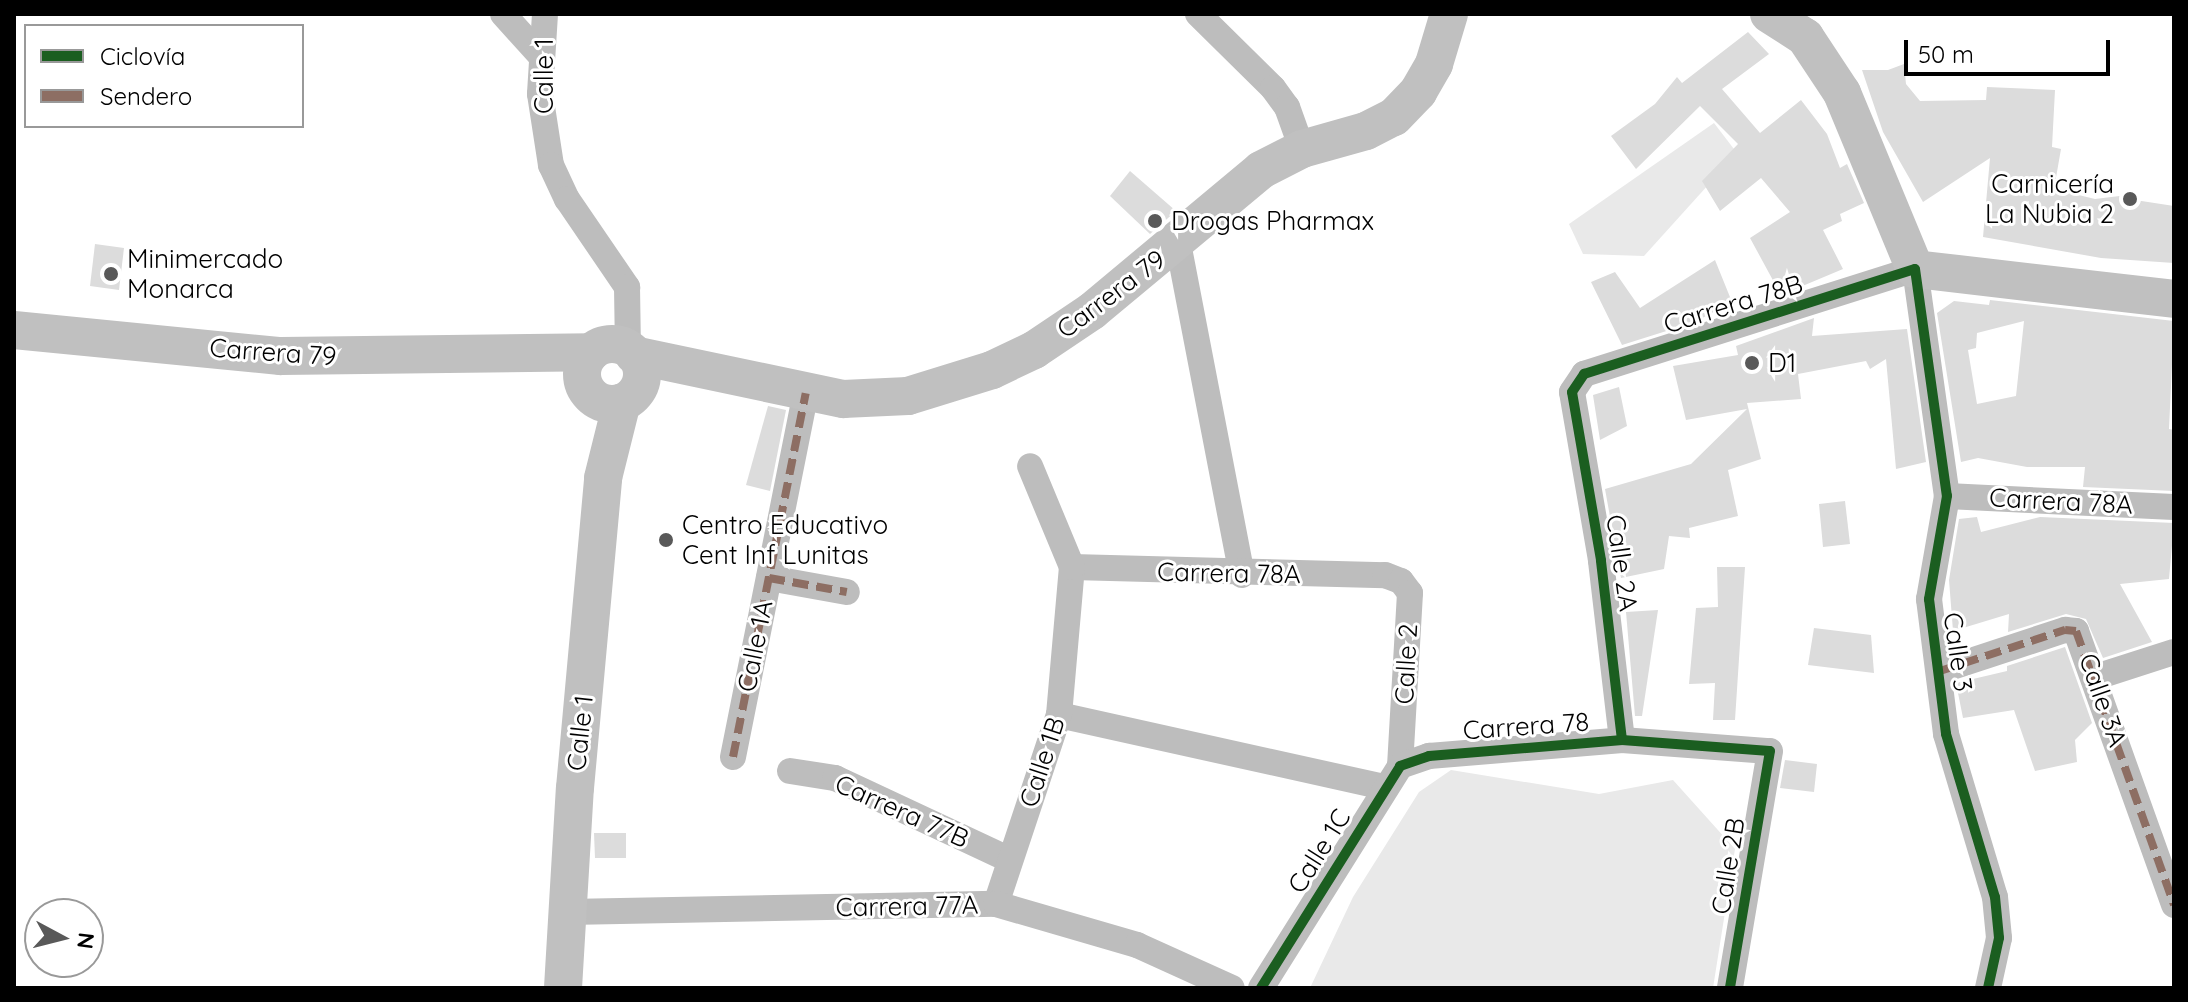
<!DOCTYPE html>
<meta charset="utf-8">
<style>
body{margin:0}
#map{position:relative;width:2188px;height:1002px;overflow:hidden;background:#fff;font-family:Quicksand,sans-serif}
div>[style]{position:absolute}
.green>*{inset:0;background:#e9e9e9}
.building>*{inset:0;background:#dcdcdc}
.street>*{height:26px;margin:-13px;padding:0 13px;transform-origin:13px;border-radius:13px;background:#bdbdbd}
.secondary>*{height:38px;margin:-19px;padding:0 19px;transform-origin:19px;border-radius:19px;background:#c0c0c0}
.secondary>.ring{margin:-19px;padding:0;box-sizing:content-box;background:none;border:38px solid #c0c0c0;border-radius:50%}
.quiet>*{height:8px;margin-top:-4px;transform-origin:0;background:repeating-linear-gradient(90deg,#8d6e63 0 16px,transparent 0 24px)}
.cycleway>*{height:10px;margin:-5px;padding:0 5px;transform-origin:5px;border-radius:5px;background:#1b5e20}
.dots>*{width:22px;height:22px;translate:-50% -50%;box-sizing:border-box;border:4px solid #fff;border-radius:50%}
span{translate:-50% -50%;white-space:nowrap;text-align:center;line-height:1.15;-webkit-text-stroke:6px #fff;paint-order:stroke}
.street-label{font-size:26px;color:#000}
.poi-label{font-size:26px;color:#000}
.right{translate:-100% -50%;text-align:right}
.left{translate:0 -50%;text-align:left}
.frame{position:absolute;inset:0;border:16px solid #000;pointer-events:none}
.legend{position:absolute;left:24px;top:24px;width:280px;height:104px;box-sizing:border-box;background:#fff;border:2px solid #999;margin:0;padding:10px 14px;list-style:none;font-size:24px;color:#000}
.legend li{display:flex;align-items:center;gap:16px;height:40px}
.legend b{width:40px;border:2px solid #999}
.north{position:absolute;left:24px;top:898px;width:80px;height:80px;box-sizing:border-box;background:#fff;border:2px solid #999;border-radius:50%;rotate:97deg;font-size:22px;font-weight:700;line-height:32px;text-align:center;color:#000}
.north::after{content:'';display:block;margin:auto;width:28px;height:36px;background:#595959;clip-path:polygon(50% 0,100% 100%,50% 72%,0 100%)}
.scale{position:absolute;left:1904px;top:40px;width:206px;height:36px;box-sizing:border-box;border:4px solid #000;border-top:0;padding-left:10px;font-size:24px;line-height:28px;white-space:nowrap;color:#000;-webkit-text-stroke:6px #fff;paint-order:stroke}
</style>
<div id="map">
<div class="green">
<div style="clip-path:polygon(1714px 123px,1737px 153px,1644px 256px,1583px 254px,1569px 224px)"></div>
<div style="clip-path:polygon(1451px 770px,1599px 794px,1673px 780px,1735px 849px,1713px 988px,1310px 988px,1353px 897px,1419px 792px)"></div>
</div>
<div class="building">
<div style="clip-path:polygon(1748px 32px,1769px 54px,1722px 89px,1760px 133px,1801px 100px,1827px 134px,1840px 168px,1847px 164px,1864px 203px,1840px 214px,1842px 221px,1823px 230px,1843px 269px,1781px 295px,1750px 238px,1790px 212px,1761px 178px,1720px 211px,1702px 181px,1738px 144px,1700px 106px,1636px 169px,1611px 136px,1655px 104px,1677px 77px,1682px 83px)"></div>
<div style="clip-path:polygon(1904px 64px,1906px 84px,1920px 101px,1986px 100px,1987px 87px,2055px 90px,2052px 147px,2061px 149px,2054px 189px,2095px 199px,2136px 194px,2135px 200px,2174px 206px,2174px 263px,2101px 258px,1983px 237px,1990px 158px,1923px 202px,1883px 132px,1862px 70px,1888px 70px)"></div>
<div style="clip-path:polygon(1130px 171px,1176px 211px,1150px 234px,1110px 196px)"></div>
<div style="clip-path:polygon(95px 244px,124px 248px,119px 290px,90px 286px)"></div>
<div style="clip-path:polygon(1715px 260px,1732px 302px,1695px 322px,1622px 345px,1591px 282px,1615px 272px,1640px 308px)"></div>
<div style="clip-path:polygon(evenodd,1990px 300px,2174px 321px,2169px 429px,2174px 430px,2174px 491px,2083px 487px,2085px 467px,2027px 467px,1978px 458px,1961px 462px,1937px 313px,1954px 301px,1989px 305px,1990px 300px,2024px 321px,2016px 396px,1977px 404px,1968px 350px,1976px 348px,1977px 333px,2024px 321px)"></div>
<div style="clip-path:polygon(1814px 318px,1812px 336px,1907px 329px,1926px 462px,1896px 469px,1886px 359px,1870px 369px,1866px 361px,1798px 374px,1801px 399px,1747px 403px,1761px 459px,1728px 470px,1738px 516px,1689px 528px,1690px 538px,1669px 536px,1664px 569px,1621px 578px,1605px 489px,1691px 464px,1747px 409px,1686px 420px,1673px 366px,1738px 355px,1736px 346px)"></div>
<div style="clip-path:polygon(1619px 387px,1627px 426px,1600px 440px,1593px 395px)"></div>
<div style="clip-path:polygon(768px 406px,786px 410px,770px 491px,746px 485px)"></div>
<div style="clip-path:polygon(1845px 501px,1850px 544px,1823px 547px,1819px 504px)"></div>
<div style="clip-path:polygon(1977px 517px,1981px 532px,2040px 517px,2174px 523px,2169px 579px,2120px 584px,2152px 642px,2103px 658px,2086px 619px,2066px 614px,2008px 632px,2009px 614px,1953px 631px,1949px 580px,1959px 519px)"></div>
<div style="clip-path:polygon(1717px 567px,1745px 567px,1735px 720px,1713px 720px,1715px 683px,1689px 684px,1696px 608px,1718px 607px)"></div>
<div style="clip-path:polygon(1658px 610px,1642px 716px,1635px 716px,1626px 612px)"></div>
<div style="clip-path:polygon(1814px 628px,1871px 635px,1874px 673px,1808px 665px)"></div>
<div style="clip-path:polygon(2065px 647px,2092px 723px,2075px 740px,2077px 762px,2035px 771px,2014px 710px,1963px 718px,1956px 683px,2007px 671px,2007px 666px)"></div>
<div style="clip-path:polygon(1785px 760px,1817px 764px,1814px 792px,1780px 788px)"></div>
<div style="clip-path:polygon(594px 833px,626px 833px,626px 858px,595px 858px)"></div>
</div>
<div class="street">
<div style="left:503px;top:14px;width:57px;rotate:47.9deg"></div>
<div style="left:545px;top:14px;width:80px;rotate:93.6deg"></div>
<div style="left:540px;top:94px;width:72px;rotate:81.2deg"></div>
<div style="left:551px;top:165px;width:38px;rotate:65deg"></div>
<div style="left:567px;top:199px;width:107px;rotate:55.7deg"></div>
<div style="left:627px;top:287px;width:62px;rotate:89.1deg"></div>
<div style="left:1198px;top:14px;width:105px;rotate:44.6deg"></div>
<div style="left:1273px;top:88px;width:24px;rotate:54deg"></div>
<div style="left:1287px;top:107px;width:45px;rotate:70.3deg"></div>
<div style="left:1178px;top:243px;width:338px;rotate:79.1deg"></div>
<div style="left:1947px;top:496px;width:227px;rotate:2.8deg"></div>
<div style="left:1072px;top:567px;width:313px;rotate:1.5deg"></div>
<div style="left:1385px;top:575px;width:17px;rotate:21deg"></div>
<div style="left:1401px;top:581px;width:15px;rotate:53deg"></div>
<div style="left:1410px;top:593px;width:173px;rotate:93.3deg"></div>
<div style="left:769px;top:578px;width:79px;rotate:10.2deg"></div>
<div style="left:1940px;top:671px;width:132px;rotate:-18.2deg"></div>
<div style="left:2065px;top:630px;width:11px;rotate:5deg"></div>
<div style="left:2076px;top:631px;width:291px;rotate:70.3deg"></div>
<div style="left:2096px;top:677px;width:82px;rotate:-17.8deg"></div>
<div style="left:1059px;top:715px;width:334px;rotate:12.5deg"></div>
<div style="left:1622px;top:740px;width:181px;rotate:-96.7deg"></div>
<div style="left:1601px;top:560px;width:170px;rotate:-99.8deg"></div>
<div style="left:1572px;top:392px;width:22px;rotate:-56deg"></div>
<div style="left:1584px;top:374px;width:347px;rotate:-17.6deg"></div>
<div style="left:1915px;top:269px;width:229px;rotate:82deg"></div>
<div style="left:1947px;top:496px;width:105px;rotate:99.9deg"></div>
<div style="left:1929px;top:599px;width:136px;rotate:82.8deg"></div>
<div style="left:1946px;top:734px;width:170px;rotate:73.3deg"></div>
<div style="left:1995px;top:897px;width:41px;rotate:84.4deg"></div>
<div style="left:1999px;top:938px;width:51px;rotate:102.4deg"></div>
<div style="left:733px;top:757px;width:371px;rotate:-78.7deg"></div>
<div style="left:790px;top:771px;width:46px;rotate:8.8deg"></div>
<div style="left:835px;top:778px;width:193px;rotate:25.1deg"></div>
<div style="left:996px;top:904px;width:199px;rotate:-71.6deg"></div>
<div style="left:1059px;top:715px;width:149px;rotate:-85deg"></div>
<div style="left:1072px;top:567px;width:109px;rotate:-112.6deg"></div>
<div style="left:568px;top:912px;width:428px;rotate:-1.1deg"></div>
<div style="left:996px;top:904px;width:147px;rotate:16.2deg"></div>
<div style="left:1137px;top:945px;width:104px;rotate:24.4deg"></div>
<div style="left:1261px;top:988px;width:262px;rotate:-57.9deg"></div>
<div style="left:1400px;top:766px;width:31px;rotate:-19deg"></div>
<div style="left:1429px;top:756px;width:194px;rotate:-4.7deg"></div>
<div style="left:1622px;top:740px;width:148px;rotate:4.3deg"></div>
<div style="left:1770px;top:751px;width:240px;rotate:99.6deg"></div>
</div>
<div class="secondary">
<div style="left:1769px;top:14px;width:43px;rotate:32.6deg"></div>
<div style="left:1805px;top:37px;width:67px;rotate:56.5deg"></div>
<div style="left:1842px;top:93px;width:191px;rotate:67.5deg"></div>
<div style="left:1915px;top:269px;width:261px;rotate:6.6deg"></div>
<div style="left:14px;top:330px;width:268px;rotate:5.6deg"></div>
<div style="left:281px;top:356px;width:310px;rotate:-0.7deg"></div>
<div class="ring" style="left:582px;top:344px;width:22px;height:22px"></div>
<div style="left:634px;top:355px;width:214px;rotate:11.9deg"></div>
<div style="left:843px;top:399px;width:65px;rotate:-2.6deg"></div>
<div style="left:908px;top:396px;width:88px;rotate:-17.2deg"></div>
<div style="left:992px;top:370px;width:47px;rotate:-25.5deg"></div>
<div style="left:1034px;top:350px;width:70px;rotate:-33.9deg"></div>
<div style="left:1092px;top:311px;width:220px;rotate:-39.8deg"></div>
<div style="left:1261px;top:170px;width:46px;rotate:-27.1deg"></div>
<div style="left:1302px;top:149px;width:66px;rotate:-15.7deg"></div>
<div style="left:1366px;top:131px;width:31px;rotate:-27deg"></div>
<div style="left:1394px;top:117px;width:35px;rotate:-46deg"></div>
<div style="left:1418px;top:92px;width:32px;rotate:-60deg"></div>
<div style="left:1434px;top:64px;width:52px;rotate:-73.3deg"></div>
<div style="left:563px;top:988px;width:200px;rotate:-86.6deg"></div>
<div style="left:575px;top:788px;width:311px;rotate:-84.8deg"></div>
<div style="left:603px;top:478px;width:78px;rotate:-76deg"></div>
</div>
<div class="quiet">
<div style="left:769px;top:578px;width:79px;rotate:10.2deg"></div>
<div style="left:1940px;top:671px;width:132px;rotate:-18.2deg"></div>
<div style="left:2065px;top:630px;width:11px;rotate:5deg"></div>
<div style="left:2076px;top:631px;width:291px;rotate:70.3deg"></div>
<div style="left:733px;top:757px;width:371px;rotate:-78.7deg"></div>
</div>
<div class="cycleway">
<div style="left:1622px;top:740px;width:181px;rotate:-96.7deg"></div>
<div style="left:1601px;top:560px;width:170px;rotate:-99.8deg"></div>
<div style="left:1572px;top:392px;width:22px;rotate:-56deg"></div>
<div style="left:1584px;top:374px;width:347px;rotate:-17.6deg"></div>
<div style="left:1915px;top:269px;width:229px;rotate:82deg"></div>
<div style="left:1947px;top:496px;width:105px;rotate:99.9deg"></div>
<div style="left:1929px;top:599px;width:136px;rotate:82.8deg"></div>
<div style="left:1946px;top:734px;width:170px;rotate:73.3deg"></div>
<div style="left:1995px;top:897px;width:41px;rotate:84.4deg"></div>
<div style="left:1999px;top:938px;width:51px;rotate:102.4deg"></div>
<div style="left:1261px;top:988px;width:262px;rotate:-57.9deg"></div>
<div style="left:1400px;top:766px;width:31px;rotate:-19deg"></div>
<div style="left:1429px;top:756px;width:194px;rotate:-4.7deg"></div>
<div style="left:1622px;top:740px;width:148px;rotate:4.3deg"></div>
<div style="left:1770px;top:751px;width:240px;rotate:99.6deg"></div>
</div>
<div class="dots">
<div style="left:2130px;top:199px;background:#595959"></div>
<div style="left:1155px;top:221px;background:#595959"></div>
<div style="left:111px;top:274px;background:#595959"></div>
<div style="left:1752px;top:363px;background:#595959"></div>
<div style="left:666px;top:540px;background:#595959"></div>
</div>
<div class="street-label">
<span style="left:544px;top:76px;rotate:-90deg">Calle 1</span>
<span style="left:1111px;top:294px;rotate:-37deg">Carrera 79</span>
<span style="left:1733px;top:304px;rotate:-17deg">Carrera 78B</span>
<span style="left:273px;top:352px;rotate:4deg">Carrera 79</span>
<span style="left:2061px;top:501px;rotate:3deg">Carrera 78A</span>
<span style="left:1622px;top:563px;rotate:82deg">Calle 2A</span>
<span style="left:1229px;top:573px;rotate:1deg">Carrera 78A</span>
<span style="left:755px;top:646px;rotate:-79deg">Calle 1A</span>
<span style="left:1958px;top:652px;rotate:82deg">Calle 3</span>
<span style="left:1406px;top:664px;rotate:-87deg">Calle 2</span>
<span style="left:2103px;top:700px;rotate:71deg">Calle 3A</span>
<span style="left:1526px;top:726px;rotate:-4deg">Carrera 78</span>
<span style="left:580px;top:733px;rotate:-84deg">Calle 1</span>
<span style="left:1042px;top:762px;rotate:-72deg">Calle 1B</span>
<span style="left:902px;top:811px;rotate:24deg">Carrera 77B</span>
<span style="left:1319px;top:851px;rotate:-58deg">Calle 1C</span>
<span style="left:1728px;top:866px;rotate:-81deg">Calle 2B</span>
<span style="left:907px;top:906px;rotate:-1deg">Carrera 77A</span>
</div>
<div class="poi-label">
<span class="right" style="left:2114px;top:199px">Carnicería<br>La Nubia 2</span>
<span class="left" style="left:1171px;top:221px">Drogas Pharmax</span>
<span class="left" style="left:127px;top:274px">Minimercado<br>Monarca</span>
<span class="left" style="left:1768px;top:363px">D1</span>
<span class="left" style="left:682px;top:540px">Centro Educativo<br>Cent Inf Lunitas</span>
</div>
<div class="frame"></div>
<ul class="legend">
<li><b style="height:10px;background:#1b5e20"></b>Ciclovía</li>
<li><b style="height:10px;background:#8d6e63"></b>Sendero</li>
</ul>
<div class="north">N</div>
<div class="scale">50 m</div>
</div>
